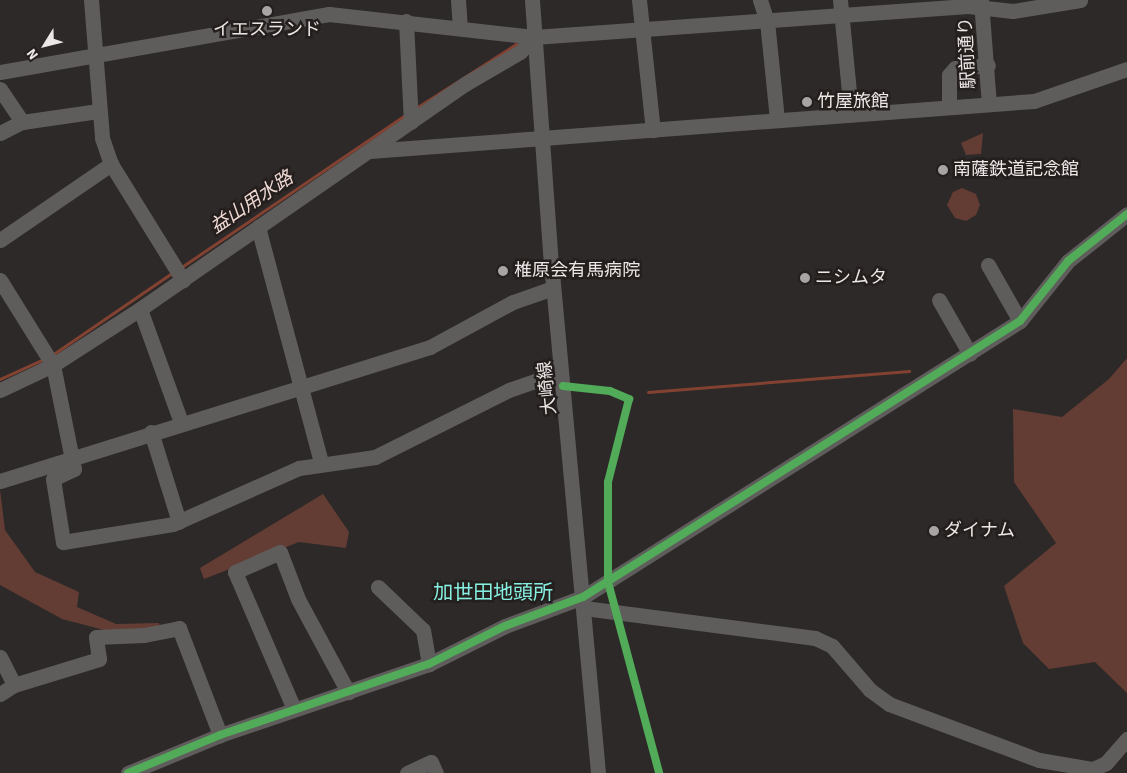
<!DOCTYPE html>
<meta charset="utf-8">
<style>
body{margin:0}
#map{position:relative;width:1127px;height:773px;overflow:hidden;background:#2c2928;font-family:"Source Sans 3","Noto Sans JP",sans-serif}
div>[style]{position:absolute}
.green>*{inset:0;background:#633d33}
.stream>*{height:3px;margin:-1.5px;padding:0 1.5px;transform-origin:1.5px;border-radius:1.5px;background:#834231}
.minor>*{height:15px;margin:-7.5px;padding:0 7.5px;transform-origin:7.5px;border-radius:7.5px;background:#5f5d5c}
.cycleway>*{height:8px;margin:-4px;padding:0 4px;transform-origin:4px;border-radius:4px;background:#51ab58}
.dots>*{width:14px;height:14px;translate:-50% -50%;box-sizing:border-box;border:2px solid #241e1d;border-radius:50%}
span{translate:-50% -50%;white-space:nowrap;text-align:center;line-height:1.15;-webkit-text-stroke:5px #241e1d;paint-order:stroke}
.poi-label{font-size:18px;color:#ebe7e6}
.left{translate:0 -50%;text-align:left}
.street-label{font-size:18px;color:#ebe7e6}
.water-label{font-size:19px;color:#efd9d3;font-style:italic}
.quarter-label{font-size:20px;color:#86efe1}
.north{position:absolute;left:20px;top:20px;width:50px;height:50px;-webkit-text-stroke:4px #241e1d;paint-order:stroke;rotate:234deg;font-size:14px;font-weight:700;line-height:20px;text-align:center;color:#ebe7e6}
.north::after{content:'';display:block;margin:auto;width:18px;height:22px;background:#ebe7e6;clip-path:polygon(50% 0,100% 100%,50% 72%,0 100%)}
</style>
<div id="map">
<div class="green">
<div style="clip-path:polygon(983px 133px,981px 154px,966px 155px,961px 143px)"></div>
<div style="clip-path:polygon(962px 188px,976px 194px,980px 205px,976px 215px,966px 221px,955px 218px,947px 205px,953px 192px)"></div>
<div style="clip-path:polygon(1127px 358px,1127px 693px,1095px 662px,1049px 669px,1023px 643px,1004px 586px,1056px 543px,1014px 482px,1013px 409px,1062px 417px,1109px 379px)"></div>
<div style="clip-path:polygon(0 489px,5px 530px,35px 572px,79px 592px,77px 607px,116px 624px,159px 623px,160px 629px,119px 634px,62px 619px,0 585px)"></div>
<div style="clip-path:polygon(323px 494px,349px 532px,346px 548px,299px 542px,204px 579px,200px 568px)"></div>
</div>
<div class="stream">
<div style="left:416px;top:108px;width:119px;rotate:-32.6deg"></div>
<div style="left:180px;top:268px;width:274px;rotate:-34.2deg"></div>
<div style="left:52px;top:355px;width:147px;rotate:-34.4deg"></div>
<div style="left:0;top:379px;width:48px;rotate:-24.4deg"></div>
<div style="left:648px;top:392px;width:262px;rotate:-4.6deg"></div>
</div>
<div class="minor">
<div style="left:91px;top:0;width:138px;rotate:85.4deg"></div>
<div style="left:102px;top:138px;width:28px;rotate:71deg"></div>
<div style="left:111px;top:164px;width:137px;rotate:58.2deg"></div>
<div style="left:458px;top:0;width:27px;rotate:86deg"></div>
<div style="left:532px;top:0;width:263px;rotate:85.9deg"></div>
<div style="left:551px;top:262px;width:513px;rotate:84.74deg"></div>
<div style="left:639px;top:0;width:131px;rotate:83.9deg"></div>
<div style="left:760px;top:0;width:22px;rotate:72deg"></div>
<div style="left:767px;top:21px;width:99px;rotate:84.2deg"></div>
<div style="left:840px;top:0;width:114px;rotate:84.4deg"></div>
<div style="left:981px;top:1px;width:103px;rotate:85.6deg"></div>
<div style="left:406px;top:21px;width:101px;rotate:87.2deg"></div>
<div style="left:0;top:72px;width:334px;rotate:-10deg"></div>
<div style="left:329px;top:14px;width:206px;rotate:6.4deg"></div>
<div style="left:534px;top:37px;width:435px;rotate:-4.1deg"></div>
<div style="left:968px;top:6px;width:45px;rotate:6.3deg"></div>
<div style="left:1013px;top:11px;width:68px;rotate:-9.3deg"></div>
<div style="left:0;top:89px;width:40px;rotate:56deg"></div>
<div style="left:949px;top:105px;width:30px;rotate:-90deg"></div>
<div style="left:949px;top:75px;width:9px;rotate:-49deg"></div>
<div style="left:955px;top:68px;width:33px;rotate:-5deg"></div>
<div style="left:0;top:133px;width:25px;rotate:-27deg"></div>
<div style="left:22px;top:122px;width:77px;rotate:-8.2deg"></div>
<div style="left:370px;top:151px;width:666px;rotate:-4.31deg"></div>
<div style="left:1034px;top:101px;width:98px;rotate:-19deg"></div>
<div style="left:258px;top:227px;width:243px;rotate:75deg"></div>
<div style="left:0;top:240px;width:135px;rotate:-34.4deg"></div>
<div style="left:988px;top:265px;width:64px;rotate:60.3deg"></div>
<div style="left:0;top:280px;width:100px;rotate:58.1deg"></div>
<div style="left:53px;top:365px;width:106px;rotate:78.6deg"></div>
<div style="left:74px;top:469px;width:23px;rotate:155deg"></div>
<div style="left:53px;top:479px;width:64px;rotate:81deg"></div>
<div style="left:63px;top:542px;width:111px;rotate:-9.3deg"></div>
<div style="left:173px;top:524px;width:138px;rotate:-24deg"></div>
<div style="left:299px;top:468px;width:77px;rotate:-8.2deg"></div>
<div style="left:375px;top:457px;width:150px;rotate:-26.6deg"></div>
<div style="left:509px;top:390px;width:55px;rotate:-19.1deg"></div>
<div style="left:939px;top:300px;width:62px;rotate:60.1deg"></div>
<div style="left:140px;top:309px;width:120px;rotate:70.1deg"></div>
<div style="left:0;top:390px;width:59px;rotate:-25.3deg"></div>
<div style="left:53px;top:365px;width:103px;rotate:-32.8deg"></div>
<div style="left:140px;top:309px;width:395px;rotate:-34.7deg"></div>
<div style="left:465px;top:84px;width:64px;rotate:-30.2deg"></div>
<div style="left:520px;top:52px;width:21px;rotate:-47deg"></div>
<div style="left:151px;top:432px;width:94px;rotate:72.7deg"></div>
<div style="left:0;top:481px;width:450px;rotate:-17.3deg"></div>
<div style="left:430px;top:347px;width:94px;rotate:-28.5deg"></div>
<div style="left:513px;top:302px;width:42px;rotate:-19.3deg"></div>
<div style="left:378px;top:587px;width:62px;rotate:43.7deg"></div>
<div style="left:423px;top:630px;width:35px;rotate:80deg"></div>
<div style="left:584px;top:608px;width:233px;rotate:7.4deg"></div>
<div style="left:815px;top:638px;width:19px;rotate:25deg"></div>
<div style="left:832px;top:646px;width:58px;rotate:49.2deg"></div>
<div style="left:870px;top:690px;width:24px;rotate:36deg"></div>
<div style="left:889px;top:704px;width:160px;rotate:20.5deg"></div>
<div style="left:1039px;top:760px;width:55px;rotate:9.5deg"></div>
<div style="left:1093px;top:769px;width:14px;rotate:-25deg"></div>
<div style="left:1106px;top:763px;width:32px;rotate:-49deg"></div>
<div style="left:0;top:657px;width:31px;rotate:63deg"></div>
<div style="left:0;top:694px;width:17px;rotate:-33deg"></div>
<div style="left:14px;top:685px;width:89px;rotate:-17deg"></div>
<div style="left:99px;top:659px;width:22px;rotate:-98deg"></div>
<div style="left:96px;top:637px;width:48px;rotate:-2.4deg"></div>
<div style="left:144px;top:635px;width:36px;rotate:-11deg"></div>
<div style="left:179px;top:628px;width:115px;rotate:69deg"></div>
<div style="left:294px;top:709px;width:149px;rotate:-113.3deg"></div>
<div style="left:235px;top:572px;width:49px;rotate:-24deg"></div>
<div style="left:280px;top:552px;width:50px;rotate:69deg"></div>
<div style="left:298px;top:599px;width:106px;rotate:61.7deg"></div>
<div style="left:128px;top:773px;width:100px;rotate:-22.4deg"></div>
<div style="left:220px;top:735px;width:221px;rotate:-18.8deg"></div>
<div style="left:429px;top:664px;width:85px;rotate:-26.6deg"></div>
<div style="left:505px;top:626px;width:83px;rotate:-20.4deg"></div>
<div style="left:583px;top:597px;width:517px;rotate:-32.28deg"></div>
<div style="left:1020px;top:321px;width:77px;rotate:-51.3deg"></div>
<div style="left:1068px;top:261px;width:75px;rotate:-38.5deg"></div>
<div style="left:407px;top:773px;width:26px;rotate:-25deg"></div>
<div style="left:431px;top:762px;width:12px;rotate:66deg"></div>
</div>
<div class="cycleway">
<div style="left:563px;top:386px;width:47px;rotate:6.1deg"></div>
<div style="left:610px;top:391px;width:21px;rotate:23deg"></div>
<div style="left:629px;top:399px;width:86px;rotate:104.2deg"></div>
<div style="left:608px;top:482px;width:100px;rotate:90deg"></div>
<div style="left:608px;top:582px;width:198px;rotate:75deg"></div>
<div style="left:128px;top:773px;width:100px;rotate:-22.4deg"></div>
<div style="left:220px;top:735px;width:221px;rotate:-18.8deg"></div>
<div style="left:429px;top:664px;width:85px;rotate:-26.6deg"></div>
<div style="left:505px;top:626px;width:83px;rotate:-20.4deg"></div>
<div style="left:583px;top:597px;width:517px;rotate:-32.28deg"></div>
<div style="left:1020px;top:321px;width:77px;rotate:-51.3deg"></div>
<div style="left:1068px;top:261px;width:75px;rotate:-38.5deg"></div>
</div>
<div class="dots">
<div style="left:267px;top:11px;background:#a8a4a4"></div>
<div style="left:807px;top:102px;background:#a8a4a4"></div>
<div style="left:943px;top:170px;background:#a8a4a4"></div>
<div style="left:503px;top:271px;background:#a8a4a4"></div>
<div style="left:805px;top:278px;background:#a8a4a4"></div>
<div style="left:934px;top:531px;background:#a8a4a4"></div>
</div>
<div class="poi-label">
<span style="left:267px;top:30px">イエスランド</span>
<span class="left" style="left:817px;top:102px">竹屋旅館</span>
<span class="left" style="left:953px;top:170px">南薩鉄道記念館</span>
<span class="left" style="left:514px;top:271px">椎原会有馬病院</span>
<span class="left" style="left:815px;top:278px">ニシムタ</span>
<span class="left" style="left:944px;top:531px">ダイナム</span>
</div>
<div class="street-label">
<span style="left:968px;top:53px;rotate:-93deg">駅前通り</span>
<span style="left:548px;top:388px;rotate:-96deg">大崎線</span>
</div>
<div class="water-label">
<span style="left:252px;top:203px;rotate:-34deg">益山用水路</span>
</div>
<div class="quarter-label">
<span style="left:493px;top:593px">加世田地頭所</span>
</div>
<div class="north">N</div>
</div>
